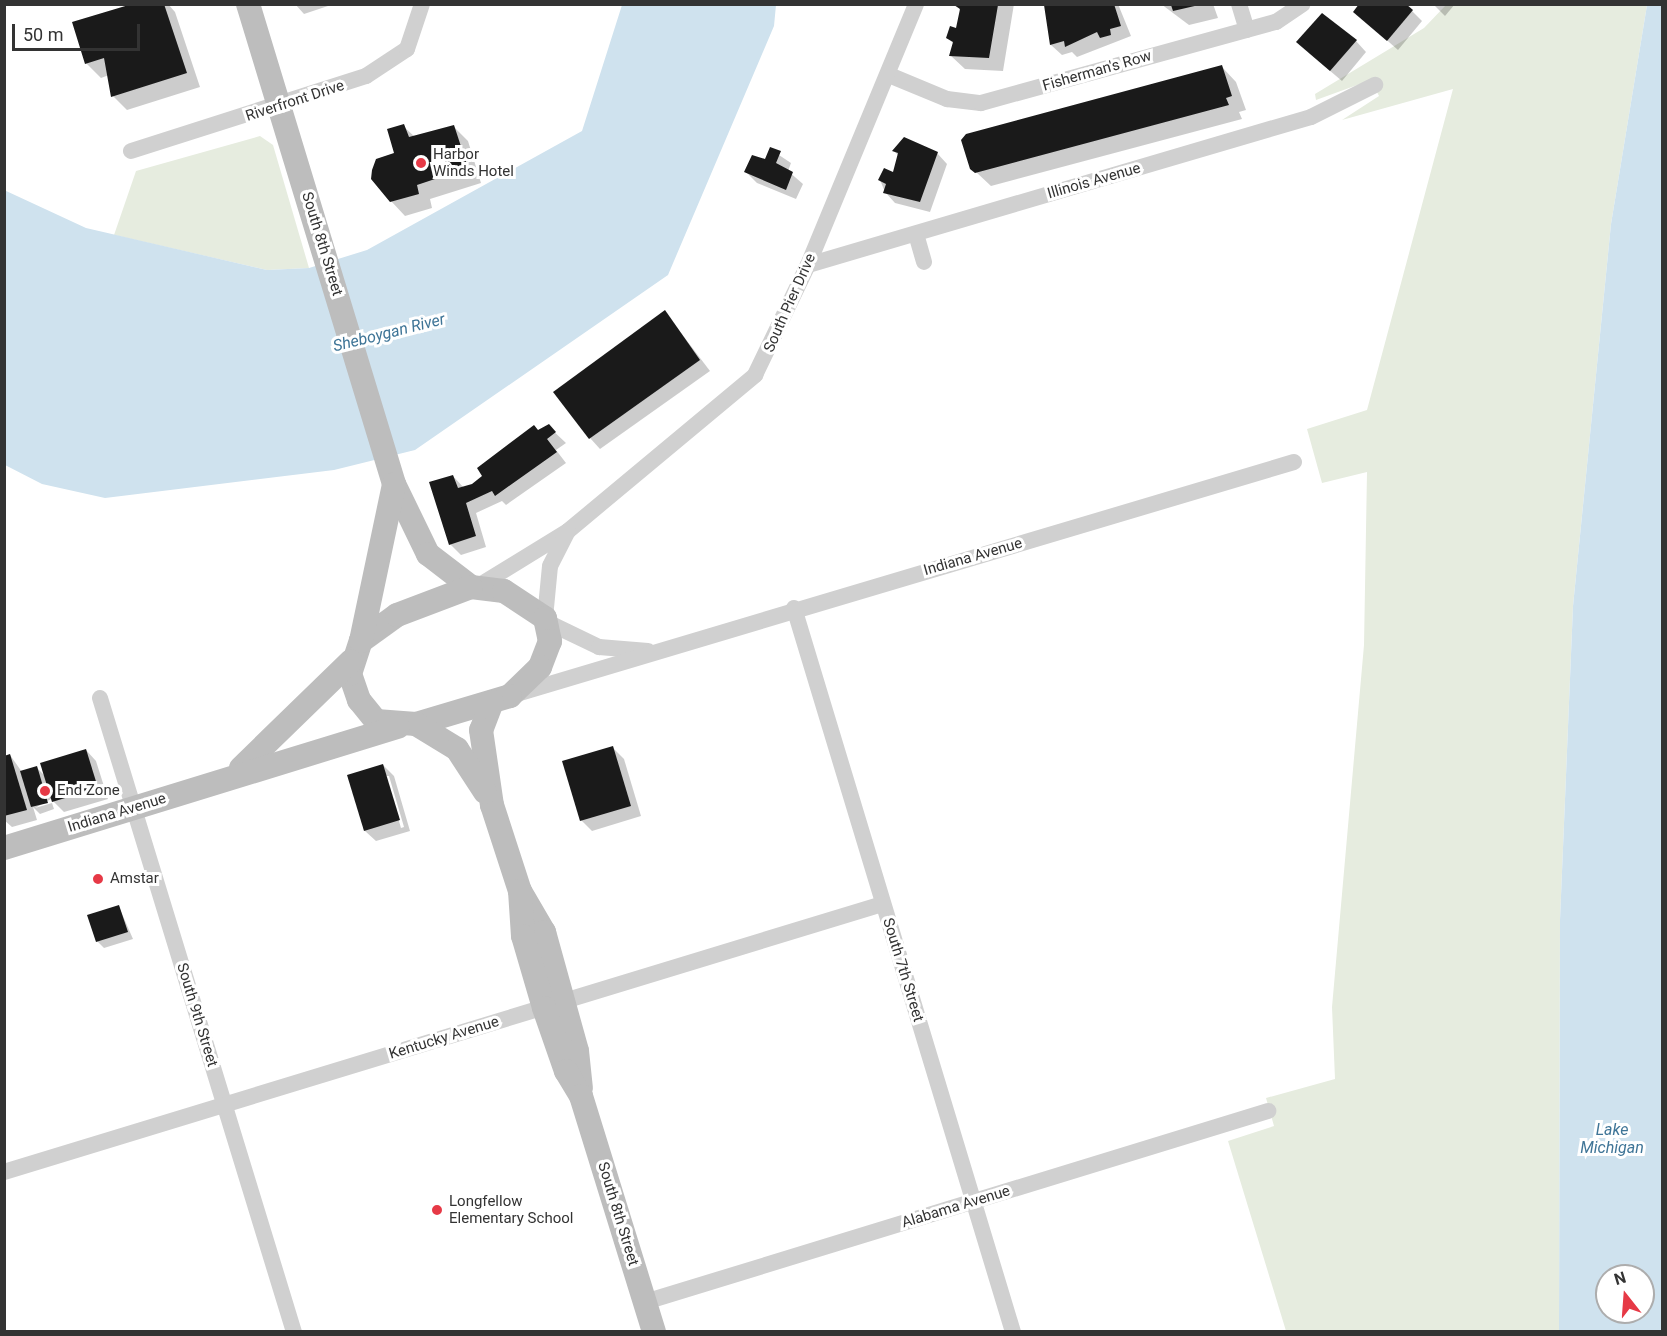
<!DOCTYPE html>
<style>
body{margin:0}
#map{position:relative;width:1667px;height:1336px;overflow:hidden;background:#fff;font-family:Roboto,sans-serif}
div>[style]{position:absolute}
.green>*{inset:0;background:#e6ecdf}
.water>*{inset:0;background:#cfe2ee}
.shadow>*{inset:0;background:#0003}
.building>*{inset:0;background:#1a1a1a}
.street>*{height:16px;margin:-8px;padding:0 8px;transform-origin:8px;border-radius:8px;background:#d0d0d0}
.secondary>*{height:24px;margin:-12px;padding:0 12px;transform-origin:12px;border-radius:12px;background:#bdbdbd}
.dots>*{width:16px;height:16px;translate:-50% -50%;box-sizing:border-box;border:3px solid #fff;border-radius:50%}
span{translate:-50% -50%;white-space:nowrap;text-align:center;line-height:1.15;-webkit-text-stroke:6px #fff;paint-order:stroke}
.street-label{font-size:15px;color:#333}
.poi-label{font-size:15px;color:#333}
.left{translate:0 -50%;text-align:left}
.water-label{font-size:16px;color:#3f7597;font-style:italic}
.frame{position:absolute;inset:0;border:6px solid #333;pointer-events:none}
.north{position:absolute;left:1595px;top:1264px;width:60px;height:60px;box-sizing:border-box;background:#fff;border:2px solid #adadad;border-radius:50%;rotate:343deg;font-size:16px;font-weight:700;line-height:24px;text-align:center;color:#333}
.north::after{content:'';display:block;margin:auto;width:21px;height:27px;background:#e63946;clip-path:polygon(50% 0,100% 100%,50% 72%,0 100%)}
.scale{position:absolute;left:12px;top:24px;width:128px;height:27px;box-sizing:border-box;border:3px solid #333;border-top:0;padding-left:8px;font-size:18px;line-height:21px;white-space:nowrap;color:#333;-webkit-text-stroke:4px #fff;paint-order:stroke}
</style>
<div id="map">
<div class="green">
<div style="clip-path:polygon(1446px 5px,1647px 5px,1611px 224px,1573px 606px,1560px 920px,1559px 1331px,1286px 1331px,1228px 1141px,1274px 1126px,1266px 1098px,1335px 1079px,1332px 1007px,1364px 645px,1367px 472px,1322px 483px,1307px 429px,1367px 410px,1453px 89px,1342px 120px,1379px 96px,1371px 80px,1316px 100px,1315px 94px,1424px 28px)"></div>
<div style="clip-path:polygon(260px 136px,273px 145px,309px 268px,267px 270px,114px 235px,136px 171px)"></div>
</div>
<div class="water">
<div style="clip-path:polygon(622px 5px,776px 5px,774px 26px,668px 275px,415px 450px,334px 470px,105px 498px,42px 484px,5px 465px,4px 190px,86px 228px,267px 270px,309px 268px,367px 250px,582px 131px)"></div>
<div style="clip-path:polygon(evenodd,1647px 5px,1662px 5px,1662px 1331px,1559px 1331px,1560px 920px,1573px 606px,1611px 224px,1647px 5px,1607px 1276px,1643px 1276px,1643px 1312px,1607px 1312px,1607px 1276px)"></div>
</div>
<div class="shadow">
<div style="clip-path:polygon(137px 4px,168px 4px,175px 12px,200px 87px,127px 110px,113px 96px,109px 75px,101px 78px,86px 63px)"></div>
<div style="clip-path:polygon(295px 4px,334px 4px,304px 14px)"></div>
<div style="clip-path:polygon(957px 4px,1014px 4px,1003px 71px,965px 69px,950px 55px,954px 44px,948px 38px,957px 30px,961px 13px)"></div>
<div style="clip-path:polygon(1118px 4px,1131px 36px,1077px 57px,1072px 52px,1062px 55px,1051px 45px,1046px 6px)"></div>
<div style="clip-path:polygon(1213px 4px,1218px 18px,1189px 25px,1161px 4px)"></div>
<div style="clip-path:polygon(1433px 4px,1455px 4px,1445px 16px)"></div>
<div style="clip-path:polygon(1412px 11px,1422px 21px,1398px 50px,1355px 12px)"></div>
<div style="clip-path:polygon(1356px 41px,1366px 52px,1342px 81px,1309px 53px)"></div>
<div style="clip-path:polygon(1222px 67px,1236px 82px,1246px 110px,1239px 112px,1242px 119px,991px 186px,976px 172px)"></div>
<div style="clip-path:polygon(403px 126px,415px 137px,454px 127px,468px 141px,481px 183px,430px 199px,432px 208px,405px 216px,391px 201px)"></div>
<div style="clip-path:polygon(770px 149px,791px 163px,788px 171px,803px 184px,796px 199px,757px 183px,746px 172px,765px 160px)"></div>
<div style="clip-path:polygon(894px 151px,937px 153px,947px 164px,930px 212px,895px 203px,885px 192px,880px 180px,894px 174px,899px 156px)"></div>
<div style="clip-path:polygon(665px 312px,710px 371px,600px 449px,590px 438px)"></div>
<div style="clip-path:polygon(548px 426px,566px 443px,556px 450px,566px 463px,506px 505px,502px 501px,476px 513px,486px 547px,461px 555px,450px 544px,453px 476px,464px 488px,472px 485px)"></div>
<div style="clip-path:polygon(613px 748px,624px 759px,641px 816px,592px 831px,581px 820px)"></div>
<div style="clip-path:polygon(86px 750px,96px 761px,108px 799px,64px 812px,51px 799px,35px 808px,52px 803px,54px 809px,40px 814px,33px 807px,37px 820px,12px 827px,4px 820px,4px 757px,10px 755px,22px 772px,37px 768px,45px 776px)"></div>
<div style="clip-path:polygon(evenodd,383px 765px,394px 776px,410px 831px,376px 841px,365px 831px,349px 776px,383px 765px,386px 776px,389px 776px,404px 827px,401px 828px,386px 776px)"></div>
<div style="clip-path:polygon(119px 907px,133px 939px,104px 948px,97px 941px)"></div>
</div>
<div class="building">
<div style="clip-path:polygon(132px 4px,164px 4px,187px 73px,111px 97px,104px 58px,85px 64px,72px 22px)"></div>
<div style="clip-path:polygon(1114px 4px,1121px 26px,1110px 29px,1111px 35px,1100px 38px,1097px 32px,1065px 47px,1064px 41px,1050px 45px,1044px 5px)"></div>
<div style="clip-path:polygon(1359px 4px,1406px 4px,1413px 10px,1387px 41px,1353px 12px)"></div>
<div style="clip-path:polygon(954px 5px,998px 5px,989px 58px,949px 56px,953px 42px,946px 38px,950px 26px,956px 28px,960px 9px)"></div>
<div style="clip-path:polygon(1171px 5px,1199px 5px,1173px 11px)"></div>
<div style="clip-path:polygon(1322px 13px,1357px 40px,1330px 71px,1296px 42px)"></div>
<div style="clip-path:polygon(1222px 65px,1232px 96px,1226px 98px,1229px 105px,975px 173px,970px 169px,961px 140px,966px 134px)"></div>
<div style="clip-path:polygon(404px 124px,409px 137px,454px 125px,468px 168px,417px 185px,419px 194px,390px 202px,371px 179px,372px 170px,376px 159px,394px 153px,387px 129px)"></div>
<div style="clip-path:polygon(904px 137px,938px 152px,920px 202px,883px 193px,886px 184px,878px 180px,884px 168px,893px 172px,898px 153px,892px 151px)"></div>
<div style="clip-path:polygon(770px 147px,781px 151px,776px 163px,793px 172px,786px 190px,744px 172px,752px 155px,765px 159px)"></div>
<div style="clip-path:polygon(665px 310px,700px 360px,589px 439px,553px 392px)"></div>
<div style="clip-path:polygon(549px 424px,556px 432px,547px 439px,557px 452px,495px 496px,492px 491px,466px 503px,476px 536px,449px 545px,429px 482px,453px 475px,458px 488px,472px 484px,482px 476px,477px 468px,534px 425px,538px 430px)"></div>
<div style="clip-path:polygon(613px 746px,631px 806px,580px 821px,562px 761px)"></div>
<div style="clip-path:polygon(86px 749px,98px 788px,52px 802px,40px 763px)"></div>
<div style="clip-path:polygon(10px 754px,27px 810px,4px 816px,4px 756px)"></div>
<div style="clip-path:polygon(383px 764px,400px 820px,364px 831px,347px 775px)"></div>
<div style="clip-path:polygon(37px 766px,48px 803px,31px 807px,20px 771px)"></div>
<div style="clip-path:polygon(119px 905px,128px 932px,96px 942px,87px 915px)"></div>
</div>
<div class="street">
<div style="left:1239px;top:4px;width:27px;rotate:73deg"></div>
<div style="left:889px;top:75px;width:63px;rotate:22.5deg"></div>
<div style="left:947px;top:99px;width:34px;rotate:7deg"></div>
<div style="left:981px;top:103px;width:306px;rotate:-15.4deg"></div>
<div style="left:1276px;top:22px;width:32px;rotate:-34deg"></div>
<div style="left:131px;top:151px;width:247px;rotate:-17.7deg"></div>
<div style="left:366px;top:76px;width:49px;rotate:-33.4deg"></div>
<div style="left:407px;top:49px;width:47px;rotate:-71.6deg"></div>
<div style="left:916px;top:234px;width:29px;rotate:74deg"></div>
<div style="left:808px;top:265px;width:524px;rotate:-16.4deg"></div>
<div style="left:1311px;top:117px;width:72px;rotate:-26.6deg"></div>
<div style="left:475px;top:588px;width:109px;rotate:-31.5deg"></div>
<div style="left:568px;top:531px;width:244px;rotate:-39.8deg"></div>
<div style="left:755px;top:375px;width:122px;rotate:-64.3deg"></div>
<div style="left:808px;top:265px;width:282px;rotate:-67.5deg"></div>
<div style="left:794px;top:608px;width:756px;rotate:73.17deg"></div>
<div style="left:545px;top:618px;width:52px;rotate:-84.5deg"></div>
<div style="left:550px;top:566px;width:39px;rotate:-63deg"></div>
<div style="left:547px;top:622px;width:58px;rotate:25.7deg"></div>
<div style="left:599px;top:647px;width:49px;rotate:4.7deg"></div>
<div style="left:513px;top:695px;width:815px;rotate:-16.61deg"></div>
<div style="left:100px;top:698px;width:663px;rotate:72.99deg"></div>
<div style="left:4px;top:1172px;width:918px;rotate:-16.97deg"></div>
<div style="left:645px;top:1302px;width:652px;rotate:-17.04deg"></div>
</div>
<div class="secondary">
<div style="left:248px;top:4px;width:502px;rotate:73.08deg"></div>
<div style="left:394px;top:484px;width:78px;rotate:64.1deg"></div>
<div style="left:428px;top:554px;width:54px;rotate:37.5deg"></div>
<div style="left:471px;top:587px;width:33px;rotate:7deg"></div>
<div style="left:504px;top:591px;width:49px;rotate:33.4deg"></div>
<div style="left:545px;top:618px;width:24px;rotate:78deg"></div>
<div style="left:550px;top:641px;width:28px;rotate:111deg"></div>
<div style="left:540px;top:667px;width:42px;rotate:136deg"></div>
<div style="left:510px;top:696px;width:98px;rotate:163.4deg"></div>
<div style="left:416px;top:724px;width:40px;rotate:-175.7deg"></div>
<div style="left:376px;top:721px;width:27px;rotate:-129deg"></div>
<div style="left:359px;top:700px;width:28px;rotate:-109deg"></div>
<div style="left:350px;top:674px;width:35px;rotate:-72deg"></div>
<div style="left:361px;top:641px;width:44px;rotate:-35.8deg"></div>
<div style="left:397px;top:615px;width:79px;rotate:-20.7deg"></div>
<div style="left:361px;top:641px;width:160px;rotate:-78.1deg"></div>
<div style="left:492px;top:702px;width:30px;rotate:111deg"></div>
<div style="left:481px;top:730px;width:76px;rotate:81.7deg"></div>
<div style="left:492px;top:805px;width:90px;rotate:72deg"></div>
<div style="left:520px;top:891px;width:48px;rotate:59.7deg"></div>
<div style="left:544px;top:932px;width:123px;rotate:74.5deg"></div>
<div style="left:577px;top:1051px;width:37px;rotate:84deg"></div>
<div style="left:416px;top:724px;width:48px;rotate:31.4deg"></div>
<div style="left:457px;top:749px;width:51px;rotate:56.9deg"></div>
<div style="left:241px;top:768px;width:153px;rotate:-44.2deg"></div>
<div style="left:4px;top:848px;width:412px;rotate:-17.1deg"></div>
<div style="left:520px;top:891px;width:45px;rotate:86.2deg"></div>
<div style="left:523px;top:936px;width:75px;rotate:73.7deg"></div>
<div style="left:544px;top:1008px;width:67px;rotate:70.8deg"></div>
<div style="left:566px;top:1071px;width:29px;rotate:59deg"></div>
<div style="left:581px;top:1096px;width:247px;rotate:72.8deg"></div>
</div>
<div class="dots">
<div style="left:421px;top:163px;background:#e63946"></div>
<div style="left:45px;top:791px;background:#e63946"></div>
<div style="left:98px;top:879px;background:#e63946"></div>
<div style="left:437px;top:1210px;background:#e63946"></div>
</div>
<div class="street-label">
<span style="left:1097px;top:71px;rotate:-16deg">Fisherman's Row</span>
<span style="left:295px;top:101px;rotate:-18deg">Riverfront Drive</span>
<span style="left:1094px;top:181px;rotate:-16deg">Illinois Avenue</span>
<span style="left:322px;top:244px;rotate:73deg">South 8th Street</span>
<span style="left:790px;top:303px;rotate:-66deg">South Pier Drive</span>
<span style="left:973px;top:557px;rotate:-16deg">Indiana Avenue</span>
<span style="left:117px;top:813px;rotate:-17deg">Indiana Avenue</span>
<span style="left:903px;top:970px;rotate:73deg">South 7th Street</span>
<span style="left:197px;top:1015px;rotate:73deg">South 9th Street</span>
<span style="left:444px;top:1038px;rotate:-17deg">Kentucky Avenue</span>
<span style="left:956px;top:1207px;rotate:-17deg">Alabama Avenue</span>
<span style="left:618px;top:1214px;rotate:73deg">South 8th Street</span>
</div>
<div class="poi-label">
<span class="left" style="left:433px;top:163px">Harbor<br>Winds Hotel</span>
<span class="left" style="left:57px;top:791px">End Zone</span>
<span class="left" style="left:110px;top:879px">Amstar</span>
<span class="left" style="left:449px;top:1210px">Longfellow<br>Elementary School</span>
</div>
<div class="water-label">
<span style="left:389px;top:333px;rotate:-14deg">Sheboygan River</span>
<span style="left:1612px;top:1139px">Lake<br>Michigan</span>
</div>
<div class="frame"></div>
<div class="north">N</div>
<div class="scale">50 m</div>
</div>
